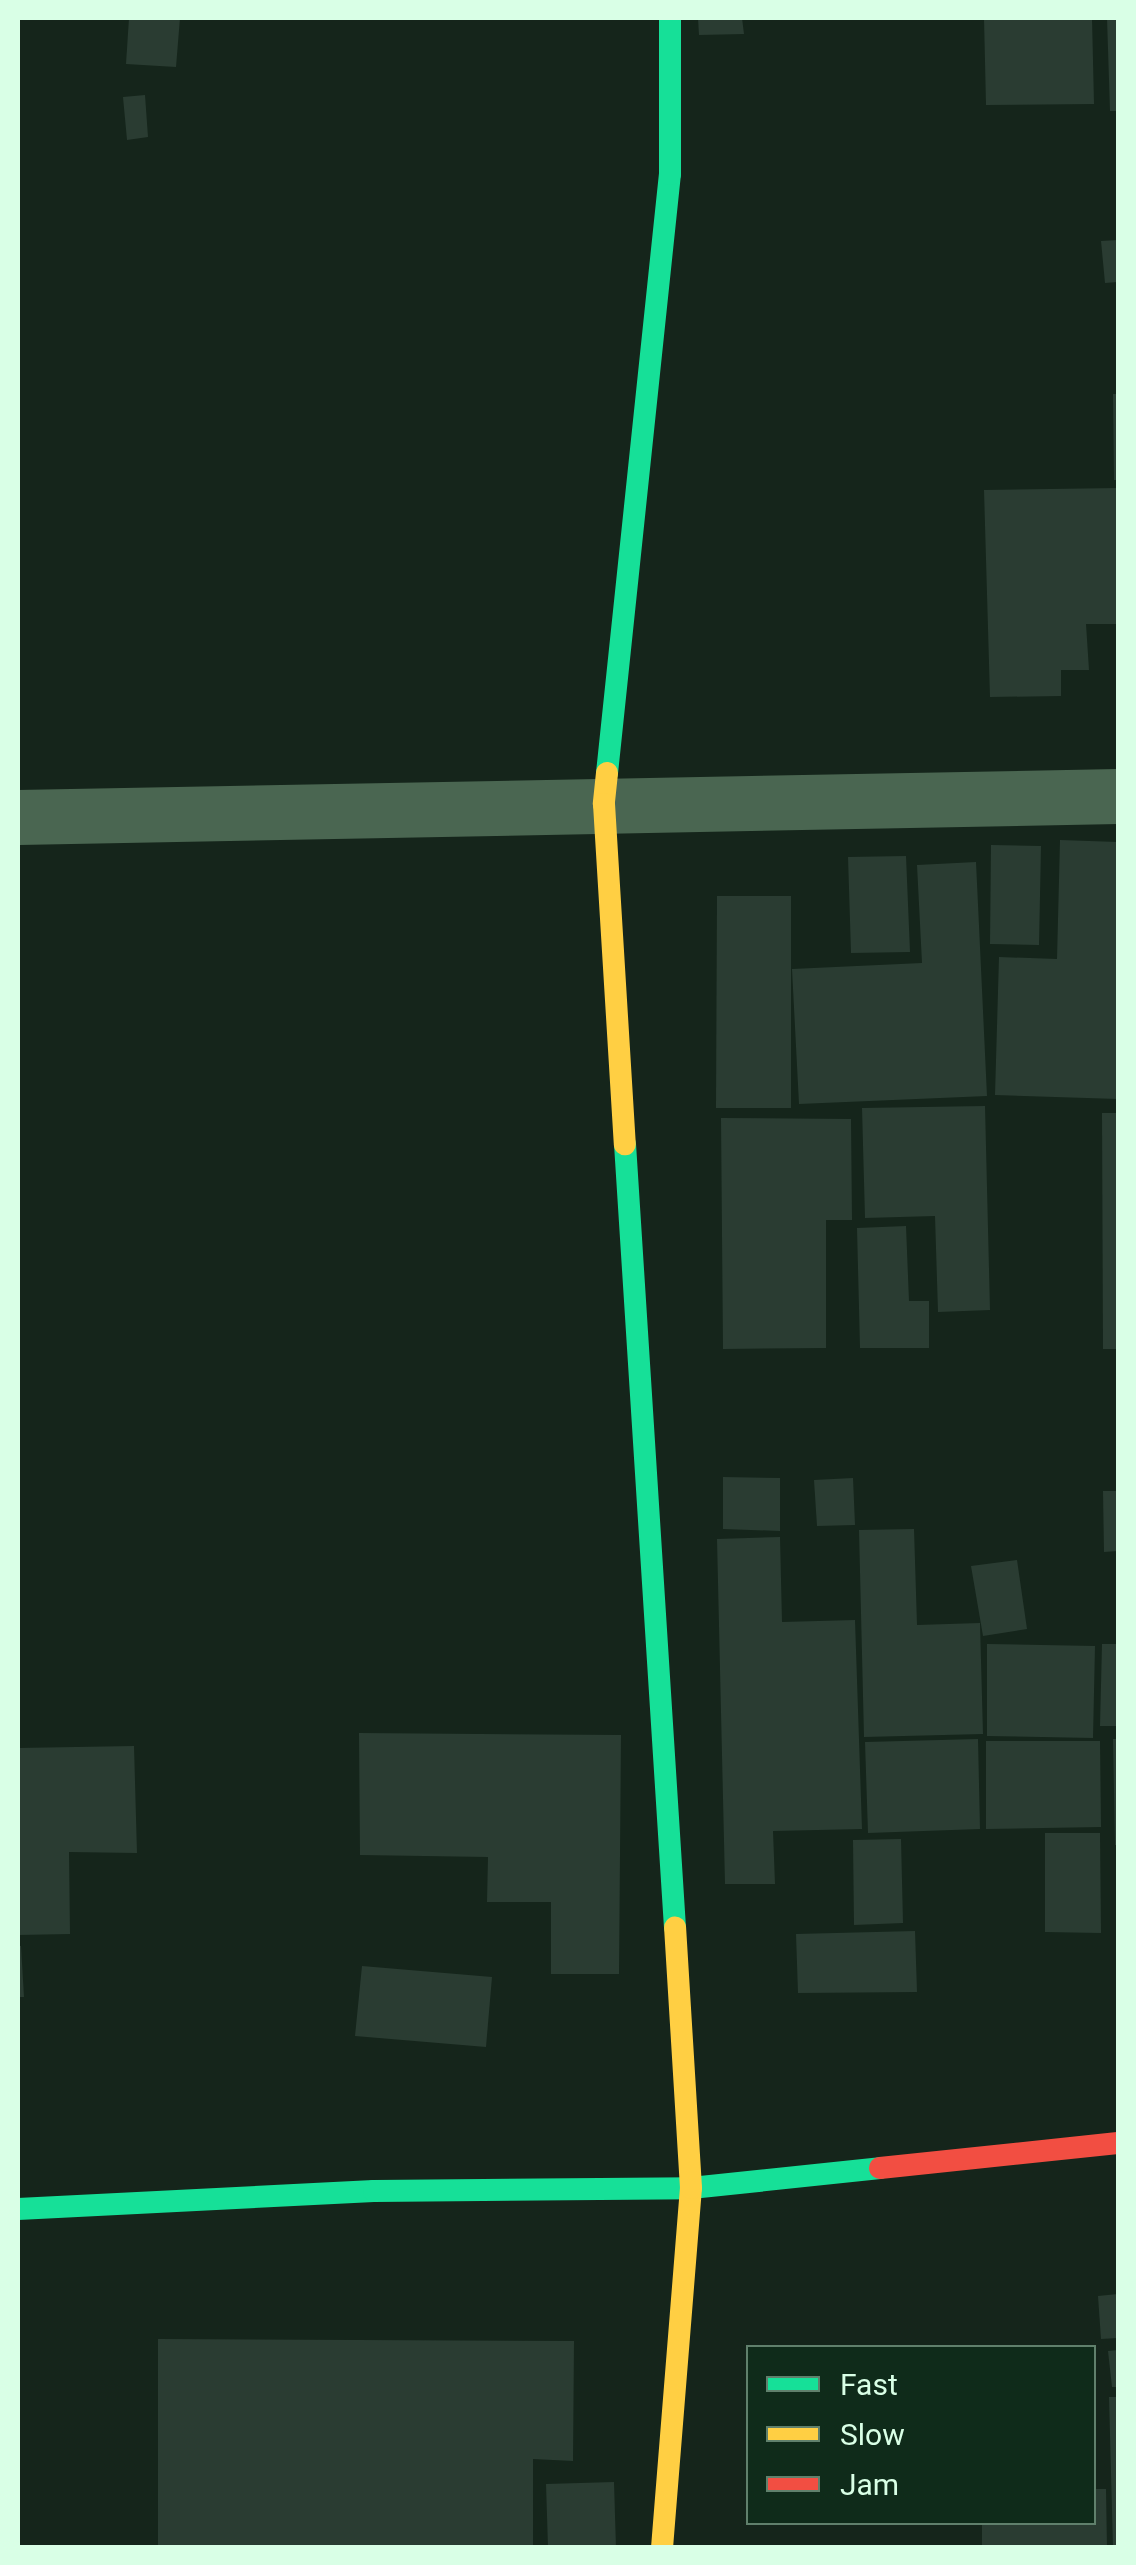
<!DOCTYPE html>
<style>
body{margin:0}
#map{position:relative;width:1136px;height:2565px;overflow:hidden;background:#15251b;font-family:Roboto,sans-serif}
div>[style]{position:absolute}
.building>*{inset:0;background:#2a3c32}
.street>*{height:55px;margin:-27.5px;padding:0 27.5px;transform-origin:27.5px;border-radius:27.5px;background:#4a6651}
.fast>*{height:22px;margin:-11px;padding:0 11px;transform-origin:11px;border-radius:11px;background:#16e098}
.slow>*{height:22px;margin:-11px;padding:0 11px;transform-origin:11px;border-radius:11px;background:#ffcf43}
.jam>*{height:22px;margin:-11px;padding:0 11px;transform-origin:11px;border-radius:11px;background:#f24e42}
span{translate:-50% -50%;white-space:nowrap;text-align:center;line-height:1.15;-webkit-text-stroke:9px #0f2b1a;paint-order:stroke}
.frame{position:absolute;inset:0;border:20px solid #d9ffe6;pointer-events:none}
.legend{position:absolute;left:746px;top:2345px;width:350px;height:180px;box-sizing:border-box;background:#0f2b1a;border:2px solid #60806c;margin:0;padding:12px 18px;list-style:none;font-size:30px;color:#d9ffe6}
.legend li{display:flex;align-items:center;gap:20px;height:50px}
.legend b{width:50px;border:2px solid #60806c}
</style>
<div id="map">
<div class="building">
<div style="clip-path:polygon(129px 18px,180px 18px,176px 67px,126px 64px)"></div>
<div style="clip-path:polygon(698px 18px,742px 18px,744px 34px,699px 35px)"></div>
<div style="clip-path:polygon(984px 18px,1092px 18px,1094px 104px,986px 105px)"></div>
<div style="clip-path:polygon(1107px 18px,1118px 18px,1118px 111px,1110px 111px)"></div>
<div style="clip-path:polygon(145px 95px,148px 137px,127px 140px,123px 97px)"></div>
<div style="clip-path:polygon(1118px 240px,1118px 282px,1105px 283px,1101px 241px)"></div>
<div style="clip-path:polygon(1113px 394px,1118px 394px,1118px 480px,1114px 480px)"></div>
<div style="clip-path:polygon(1118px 488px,1118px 624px,1086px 624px,1089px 670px,1061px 670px,1061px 696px,990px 697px,984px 490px)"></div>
<div style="clip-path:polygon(1060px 840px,1118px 842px,1118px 1099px,995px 1095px,999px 957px,1057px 959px)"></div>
<div style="clip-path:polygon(991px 845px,1041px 846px,1039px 945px,990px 944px)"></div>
<div style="clip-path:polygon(906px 856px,910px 952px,851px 953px,848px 857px)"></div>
<div style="clip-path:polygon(976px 862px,987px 1096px,799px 1104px,792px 969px,922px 963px,917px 865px)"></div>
<div style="clip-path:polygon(717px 896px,791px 896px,791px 1108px,716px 1108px)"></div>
<div style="clip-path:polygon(985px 1106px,990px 1310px,938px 1312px,935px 1216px,865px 1218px,862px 1108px)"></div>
<div style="clip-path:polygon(1102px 1113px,1118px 1113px,1118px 1349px,1103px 1349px)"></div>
<div style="clip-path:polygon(721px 1118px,851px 1119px,852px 1220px,826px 1220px,826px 1348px,723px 1349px)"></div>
<div style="clip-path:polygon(906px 1226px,909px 1301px,929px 1301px,929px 1348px,860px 1348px,857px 1228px)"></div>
<div style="clip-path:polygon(723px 1477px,780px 1478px,780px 1531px,723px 1529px)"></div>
<div style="clip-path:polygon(853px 1478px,855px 1525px,817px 1526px,814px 1480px)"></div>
<div style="clip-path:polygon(1103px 1491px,1118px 1491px,1118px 1551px,1104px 1552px)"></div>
<div style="clip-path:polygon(914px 1529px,917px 1625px,980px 1623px,983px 1734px,864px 1737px,859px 1530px)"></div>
<div style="clip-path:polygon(780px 1537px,782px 1622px,855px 1620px,862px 1829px,773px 1831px,775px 1884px,725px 1884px,717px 1539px)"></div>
<div style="clip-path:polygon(1017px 1560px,1027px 1629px,983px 1636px,971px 1566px)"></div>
<div style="clip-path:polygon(987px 1644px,1095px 1646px,1093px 1738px,987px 1736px)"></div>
<div style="clip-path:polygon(1102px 1644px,1118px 1644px,1118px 1726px,1100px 1726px)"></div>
<div style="clip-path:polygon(359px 1733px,621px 1735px,619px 1974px,551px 1974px,551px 1902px,487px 1902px,488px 1857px,360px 1855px)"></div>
<div style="clip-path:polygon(978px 1739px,980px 1829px,868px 1833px,865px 1742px)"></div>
<div style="clip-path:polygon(1113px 1739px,1118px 1739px,1118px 1845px,1115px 1845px)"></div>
<div style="clip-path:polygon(986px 1741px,1100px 1741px,1101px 1827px,986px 1829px)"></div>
<div style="clip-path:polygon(134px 1746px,137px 1853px,69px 1852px,70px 1934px,18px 1935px,18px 1748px)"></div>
<div style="clip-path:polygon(1045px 1833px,1100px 1833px,1101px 1933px,1045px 1932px)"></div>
<div style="clip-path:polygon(901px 1839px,903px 1923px,854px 1925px,853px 1840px)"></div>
<div style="clip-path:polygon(915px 1931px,917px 1992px,798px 1993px,796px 1934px)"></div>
<div style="clip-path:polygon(18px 1946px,21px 1946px,24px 1997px,18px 1997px)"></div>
<div style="clip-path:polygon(362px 1966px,492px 1977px,486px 2047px,355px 2036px)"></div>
<div style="clip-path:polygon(1118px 2294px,1118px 2338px,1101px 2339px,1098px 2296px)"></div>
<div style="clip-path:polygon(158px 2339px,574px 2341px,573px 2461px,533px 2459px,533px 2548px,158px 2548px)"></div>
<div style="clip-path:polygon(1118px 2350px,1118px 2387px,1112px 2387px,1108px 2351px)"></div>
<div style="clip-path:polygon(1109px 2397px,1118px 2397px,1118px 2548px,1113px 2548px)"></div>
<div style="clip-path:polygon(614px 2482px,616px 2548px,548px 2548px,546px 2484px)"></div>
<div style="clip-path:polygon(1094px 2489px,1106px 2489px,1107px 2548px,982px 2548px,982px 2522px,1094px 2522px)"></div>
</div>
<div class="street">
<div style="left:18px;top:817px;width:1100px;rotate:-1.09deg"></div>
</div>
<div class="fast">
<div style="left:607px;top:773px;width:602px;rotate:-84deg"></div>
<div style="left:670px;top:174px;width:156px;rotate:-90deg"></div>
<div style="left:625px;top:1144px;width:785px;rotate:86.35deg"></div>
<div style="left:18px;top:2209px;width:356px;rotate:-2.9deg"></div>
<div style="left:374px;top:2191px;width:317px;rotate:-0.5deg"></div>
<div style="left:691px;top:2188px;width:190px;rotate:-6deg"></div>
</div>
<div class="slow">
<div style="left:607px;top:773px;width:31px;rotate:96deg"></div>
<div style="left:604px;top:804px;width:341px;rotate:86.5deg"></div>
<div style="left:662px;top:2548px;width:361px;rotate:-85.4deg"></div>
<div style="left:691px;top:2188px;width:261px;rotate:-93.5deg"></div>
</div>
<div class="jam">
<div style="left:880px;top:2168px;width:239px;rotate:-6deg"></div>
</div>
<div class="frame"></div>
<ul class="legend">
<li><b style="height:12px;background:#16e098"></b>Fast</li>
<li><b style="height:12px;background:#ffcf43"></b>Slow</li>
<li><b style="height:12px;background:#f24e42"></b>Jam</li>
</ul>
</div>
